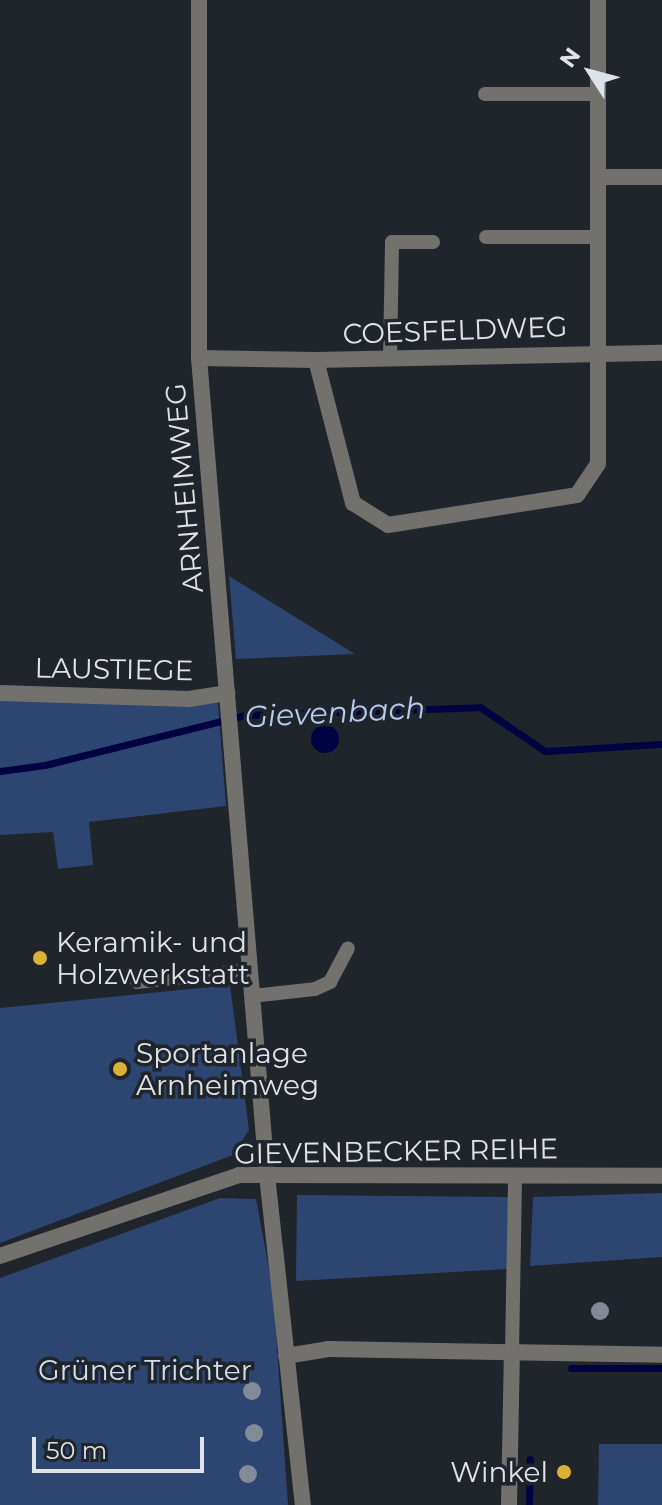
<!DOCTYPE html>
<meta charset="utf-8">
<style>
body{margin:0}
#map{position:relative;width:662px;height:1505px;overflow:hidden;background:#20242b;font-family:Montserrat,sans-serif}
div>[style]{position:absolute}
.green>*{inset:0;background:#2c4571}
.water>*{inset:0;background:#000342}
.round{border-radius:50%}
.stream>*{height:7px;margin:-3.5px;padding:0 3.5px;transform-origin:3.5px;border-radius:3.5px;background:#000342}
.service>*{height:14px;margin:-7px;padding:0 7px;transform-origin:7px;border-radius:7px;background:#72716d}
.minor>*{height:16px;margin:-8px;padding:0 8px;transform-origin:8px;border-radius:8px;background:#72716d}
.trees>*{width:18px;height:18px;margin:-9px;border-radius:50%;background:#828a97}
.dots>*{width:22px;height:22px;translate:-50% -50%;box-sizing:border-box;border:4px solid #20242b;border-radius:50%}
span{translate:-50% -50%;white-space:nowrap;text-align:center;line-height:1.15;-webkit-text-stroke:7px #20242b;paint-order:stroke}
.street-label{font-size:28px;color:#dfe2e7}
.poi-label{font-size:28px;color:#dfe2e7}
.left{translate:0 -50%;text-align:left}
.right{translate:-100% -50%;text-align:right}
.park-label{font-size:28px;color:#d2ddf0}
.water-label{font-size:30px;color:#b5cbf1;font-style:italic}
.north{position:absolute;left:550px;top:32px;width:80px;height:80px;-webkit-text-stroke:6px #20242b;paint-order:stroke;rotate:306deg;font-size:22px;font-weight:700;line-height:32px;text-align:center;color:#dfe2e7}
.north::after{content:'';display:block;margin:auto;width:28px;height:36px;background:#dfe2e7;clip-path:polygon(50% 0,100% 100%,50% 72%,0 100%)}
.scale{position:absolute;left:32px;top:1437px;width:172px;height:36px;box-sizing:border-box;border:4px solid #dfe2e7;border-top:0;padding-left:10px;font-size:24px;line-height:28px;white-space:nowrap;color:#dfe2e7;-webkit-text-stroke:6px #20242b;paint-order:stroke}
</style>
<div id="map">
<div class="green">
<div style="clip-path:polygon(229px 576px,355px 654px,236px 659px)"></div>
<div style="clip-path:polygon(217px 691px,226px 806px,89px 822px,93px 865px,58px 869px,53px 832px,0 835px,0 699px)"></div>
<div style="clip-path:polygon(230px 985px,249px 1130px,233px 1155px,0 1243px,0 1008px)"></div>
<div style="clip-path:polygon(662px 1193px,662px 1257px,530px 1266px,533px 1197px)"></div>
<div style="clip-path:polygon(297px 1195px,509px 1197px,507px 1269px,296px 1281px)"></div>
<div style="clip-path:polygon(220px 1198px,256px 1199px,273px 1290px,288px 1505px,0 1505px,0 1278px)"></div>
<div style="clip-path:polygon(599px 1444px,662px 1444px,662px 1505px,598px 1505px)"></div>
</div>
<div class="water">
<div class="round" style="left:311px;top:725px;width:28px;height:28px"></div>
</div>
<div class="stream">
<div style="left:0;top:771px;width:45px;rotate:-7.6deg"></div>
<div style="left:45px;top:765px;width:206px;rotate:-14deg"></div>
<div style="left:245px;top:715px;width:235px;rotate:-1.9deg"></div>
<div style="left:480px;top:707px;width:78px;rotate:34.1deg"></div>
<div style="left:545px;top:751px;width:117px;rotate:-3.4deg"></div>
<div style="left:571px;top:1368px;width:91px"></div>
<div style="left:529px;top:1505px;width:46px;rotate:-88.8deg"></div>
</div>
<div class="service">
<div style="left:485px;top:94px;width:111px"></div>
<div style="left:486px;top:237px;width:111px"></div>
<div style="left:390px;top:359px;width:117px;rotate:-89deg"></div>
<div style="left:392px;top:242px;width:41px"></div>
<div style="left:137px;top:982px;width:114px;rotate:-6.1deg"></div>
<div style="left:252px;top:996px;width:63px;rotate:-6.3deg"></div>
<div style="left:315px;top:989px;width:17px;rotate:-25deg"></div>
<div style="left:330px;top:982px;width:38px;rotate:-62deg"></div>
<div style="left:512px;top:1353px;width:178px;rotate:-89deg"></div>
</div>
<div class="minor">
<div style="left:199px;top:0;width:358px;rotate:90deg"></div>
<div style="left:199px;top:358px;width:820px;rotate:85.24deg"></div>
<div style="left:267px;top:1175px;width:332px;rotate:83.8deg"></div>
<div style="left:598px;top:177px;width:64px"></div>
<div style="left:199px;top:358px;width:117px;rotate:1deg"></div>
<div style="left:316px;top:360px;width:148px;rotate:75.5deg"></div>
<div style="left:353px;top:503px;width:41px;rotate:32.2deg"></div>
<div style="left:388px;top:525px;width:191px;rotate:-9deg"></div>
<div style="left:577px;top:495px;width:37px;rotate:-56deg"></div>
<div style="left:598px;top:464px;width:464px;rotate:-90deg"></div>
<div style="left:316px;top:360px;width:346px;rotate:-1.2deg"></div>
<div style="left:0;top:693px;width:189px;rotate:1.8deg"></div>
<div style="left:189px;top:699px;width:39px;rotate:-9deg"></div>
<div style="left:0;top:1256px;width:252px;rotate:-18.7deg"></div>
<div style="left:239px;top:1175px;width:423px;rotate:0.1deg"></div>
<div style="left:286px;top:1356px;width:44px;rotate:-9.2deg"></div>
<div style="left:329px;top:1349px;width:333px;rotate:1deg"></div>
<div style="left:509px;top:1505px;width:152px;rotate:-88.9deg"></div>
</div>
<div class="trees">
<div style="left:600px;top:1311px"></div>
<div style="left:252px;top:1391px"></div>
<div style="left:254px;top:1433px"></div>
<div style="left:248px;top:1474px"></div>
</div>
<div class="dots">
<div style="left:40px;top:958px;background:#dbb233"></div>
<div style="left:120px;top:1069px;background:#dbb233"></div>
<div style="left:564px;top:1472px;background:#dbb233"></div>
</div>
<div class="street-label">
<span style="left:455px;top:330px;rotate:-2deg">COESFELDWEG</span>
<span style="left:184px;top:488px;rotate:-95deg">ARNHEIMWEG</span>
<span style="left:114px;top:669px;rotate:1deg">LAUSTIEGE</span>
<span style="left:396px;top:1151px;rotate:-1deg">GIEVENBECKER REIHE</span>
</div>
<div class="poi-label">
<span class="left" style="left:56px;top:958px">Keramik- und<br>Holzwerkstatt</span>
<span class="left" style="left:136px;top:1069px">Sportanlage<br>Arnheimweg</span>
<span class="right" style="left:548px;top:1472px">Winkel</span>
</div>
<div class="park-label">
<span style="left:145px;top:1370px">Grüner Trichter</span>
</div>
<div class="water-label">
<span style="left:335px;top:713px;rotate:-3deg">Gievenbach</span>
</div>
<div class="north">N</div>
<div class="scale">50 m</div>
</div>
